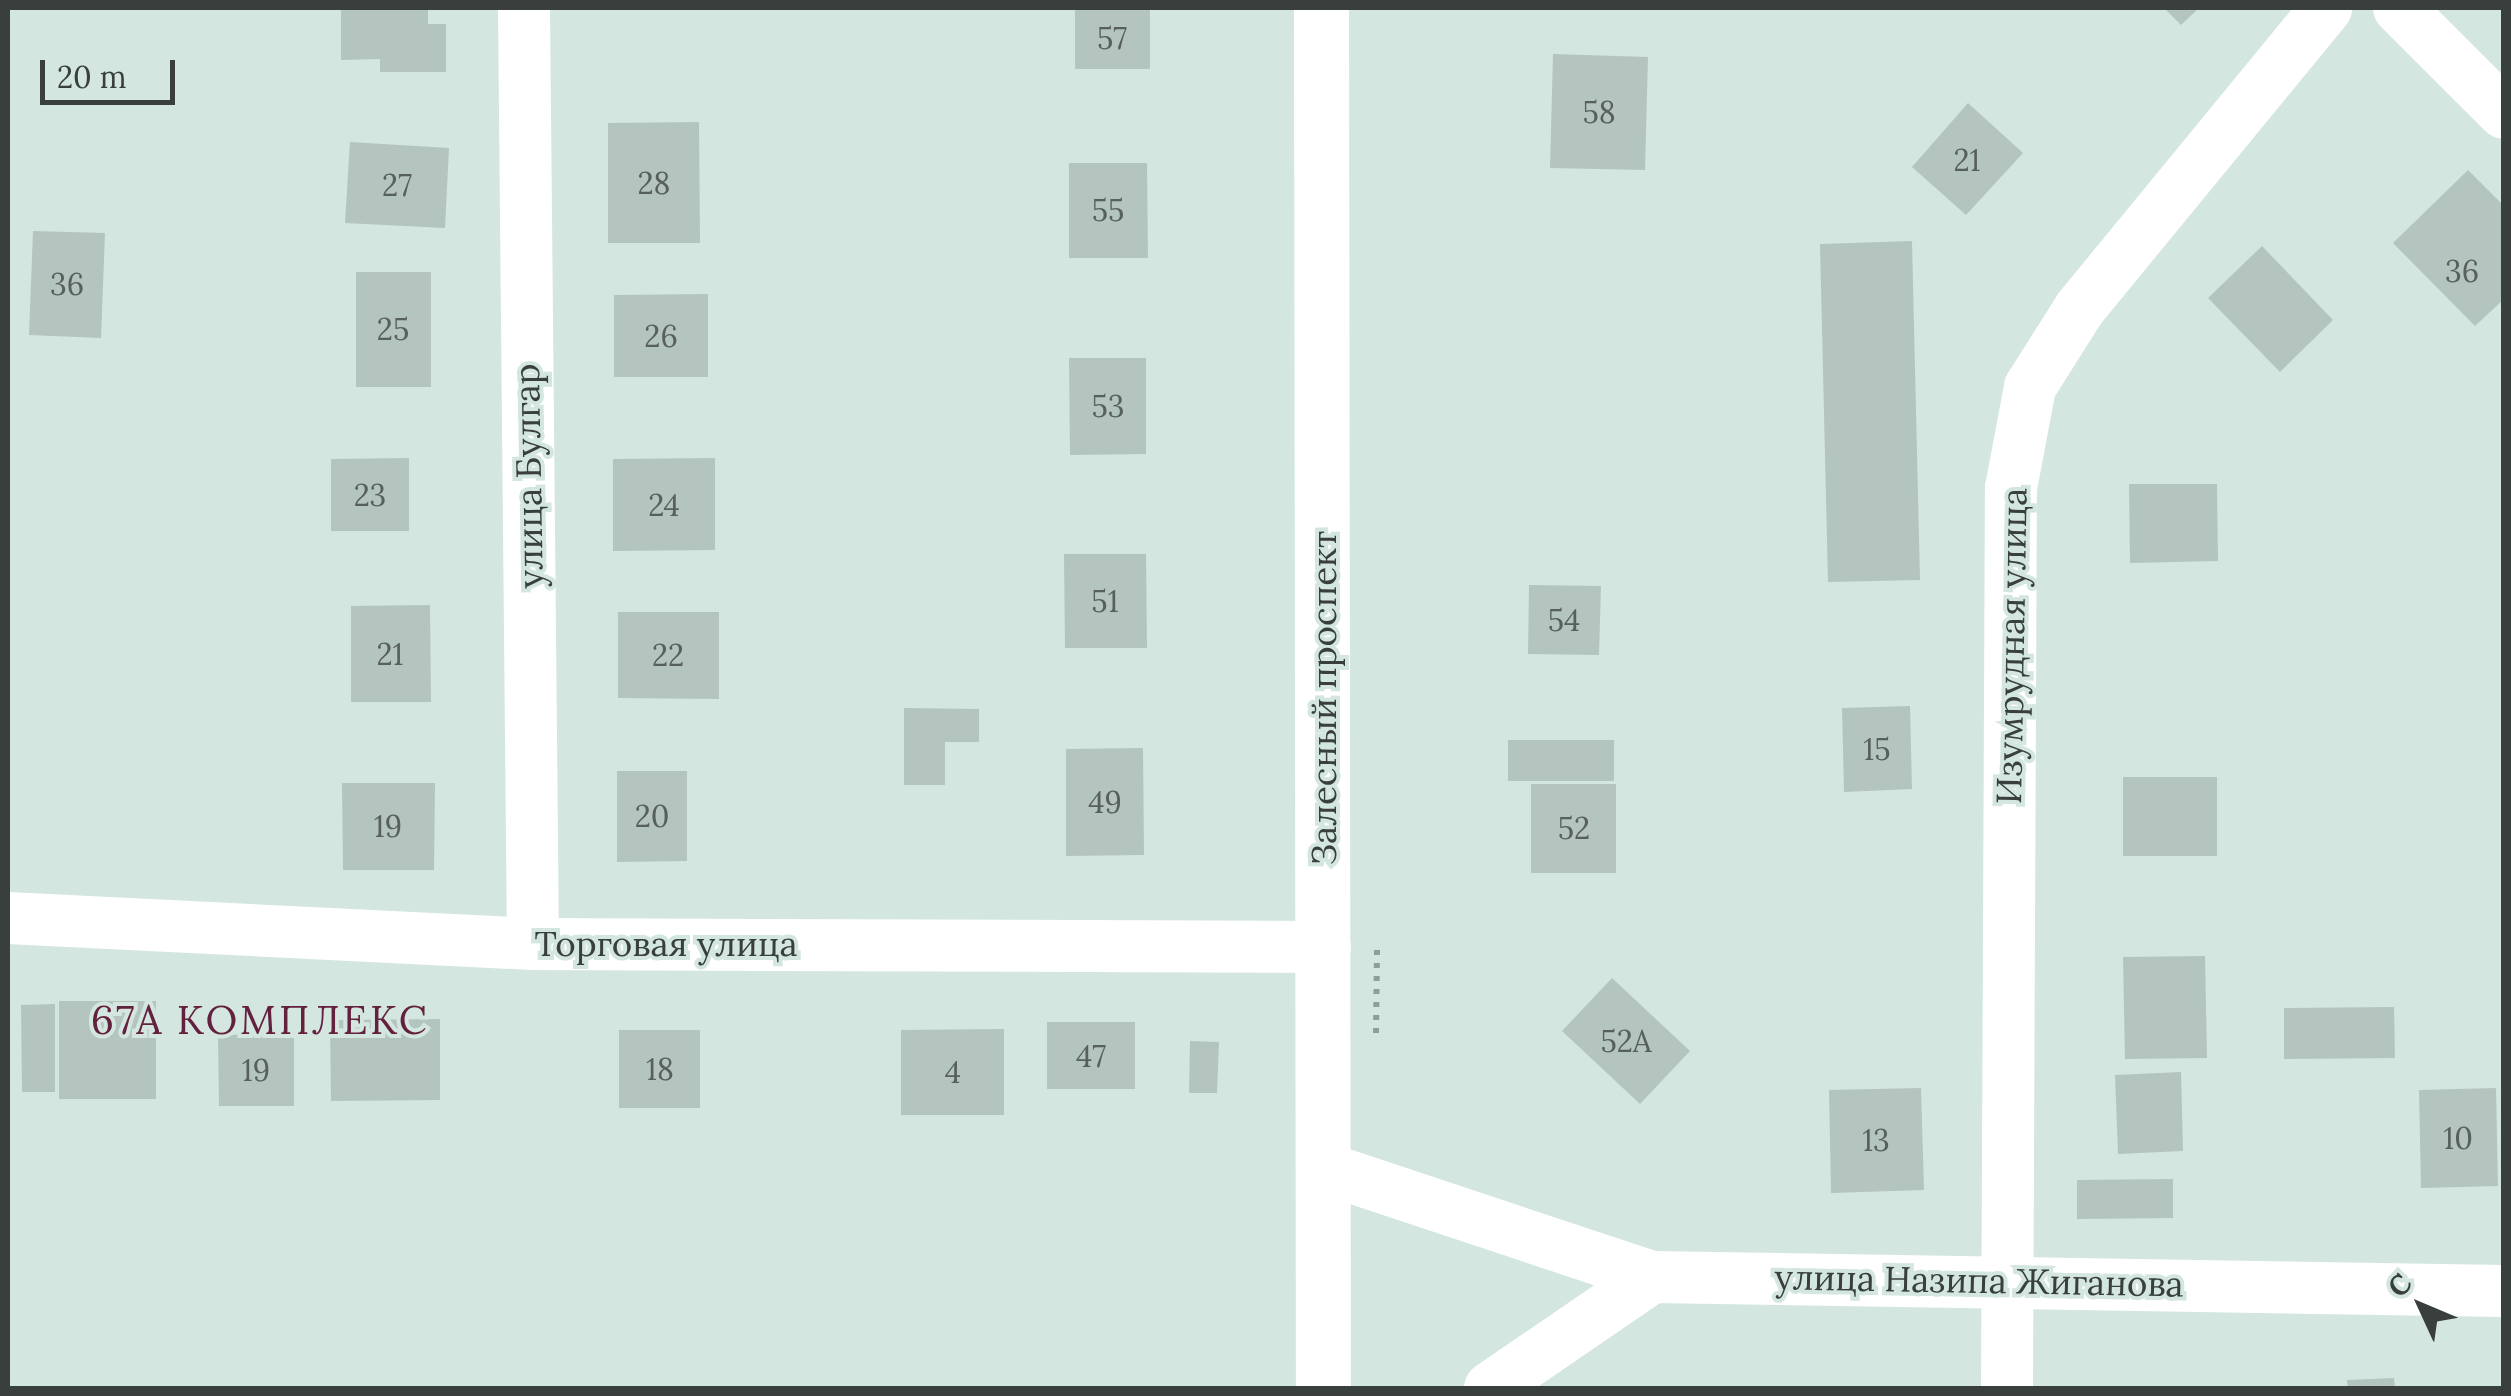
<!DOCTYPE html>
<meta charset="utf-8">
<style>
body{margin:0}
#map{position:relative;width:2511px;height:1396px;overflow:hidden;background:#d4e6e0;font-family:Lora,serif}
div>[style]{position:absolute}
.building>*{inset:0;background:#b4c5c0}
.path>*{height:6px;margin-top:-3px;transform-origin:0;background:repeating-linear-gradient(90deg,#909d99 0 5px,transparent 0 13px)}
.street>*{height:52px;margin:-26px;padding:0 26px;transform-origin:26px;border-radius:26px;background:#fff}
.secondary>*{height:55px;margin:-27.5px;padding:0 27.5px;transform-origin:27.5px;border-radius:27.5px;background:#fff}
span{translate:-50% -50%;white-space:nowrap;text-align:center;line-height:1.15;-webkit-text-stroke:8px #d4e6e0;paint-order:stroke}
.number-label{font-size:30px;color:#57605e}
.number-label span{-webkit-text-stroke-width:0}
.street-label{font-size:35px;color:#383f3d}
.quarter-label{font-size:40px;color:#63213e;letter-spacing:2.5px}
.frame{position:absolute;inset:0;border:10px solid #383f3d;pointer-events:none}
.north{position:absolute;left:2371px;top:1256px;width:100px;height:100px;-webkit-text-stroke:8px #d4e6e0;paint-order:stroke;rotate:314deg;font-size:28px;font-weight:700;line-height:40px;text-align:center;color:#383f3d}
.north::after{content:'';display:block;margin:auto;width:35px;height:45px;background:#383f3d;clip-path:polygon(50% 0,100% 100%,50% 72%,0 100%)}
.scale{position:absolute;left:40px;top:60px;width:135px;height:45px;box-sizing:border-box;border:5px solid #383f3d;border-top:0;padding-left:12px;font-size:30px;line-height:35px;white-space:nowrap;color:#383f3d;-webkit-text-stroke:8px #d4e6e0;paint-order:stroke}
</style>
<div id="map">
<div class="building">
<div style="clip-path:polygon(341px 8px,428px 8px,428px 24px,446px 24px,446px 72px,380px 72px,380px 59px,341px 60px)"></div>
<div style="clip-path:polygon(1075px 8px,1150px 8px,1150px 69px,1075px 69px)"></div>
<div style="clip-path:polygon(2164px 8px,2199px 8px,2181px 25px)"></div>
<div style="clip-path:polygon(1553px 54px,1648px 57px,1645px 170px,1550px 168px)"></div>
<div style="clip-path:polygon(1968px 103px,2023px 153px,1966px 215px,1912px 167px)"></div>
<div style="clip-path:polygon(699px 122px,700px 243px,608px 243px,608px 123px)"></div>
<div style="clip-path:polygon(350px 142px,449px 148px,445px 228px,345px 223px)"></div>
<div style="clip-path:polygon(1069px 163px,1147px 163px,1148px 258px,1069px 258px)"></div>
<div style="clip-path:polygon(2468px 170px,2504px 206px,2504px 299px,2475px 326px,2393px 243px)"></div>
<div style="clip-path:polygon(33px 231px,105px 233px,101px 338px,29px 335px)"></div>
<div style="clip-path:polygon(1912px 241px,1920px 580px,1828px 582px,1820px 244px)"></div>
<div style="clip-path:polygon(2262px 246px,2333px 320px,2280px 372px,2208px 298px)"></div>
<div style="clip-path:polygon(356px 272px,431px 272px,431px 387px,356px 387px)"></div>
<div style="clip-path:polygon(708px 294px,708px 377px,614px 377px,614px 295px)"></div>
<div style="clip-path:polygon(1069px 358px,1146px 358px,1146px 454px,1070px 455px)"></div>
<div style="clip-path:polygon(409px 458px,409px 531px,331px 531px,331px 459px)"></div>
<div style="clip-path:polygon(715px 458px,715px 550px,613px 551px,613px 459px)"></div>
<div style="clip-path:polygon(2129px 484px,2217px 484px,2218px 561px,2130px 563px)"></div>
<div style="clip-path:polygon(1064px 554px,1146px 554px,1147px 648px,1065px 648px)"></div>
<div style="clip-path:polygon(1529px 585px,1601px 586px,1599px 655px,1528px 654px)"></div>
<div style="clip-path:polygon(430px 605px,431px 702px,351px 702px,351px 606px)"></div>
<div style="clip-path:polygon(618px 612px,719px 612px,719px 699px,618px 698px)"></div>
<div style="clip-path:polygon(1910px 706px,1912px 789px,1844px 792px,1842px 708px)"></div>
<div style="clip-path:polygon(904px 708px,979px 709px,979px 742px,945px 742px,945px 785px,904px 785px)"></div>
<div style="clip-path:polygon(1508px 740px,1614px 740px,1614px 781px,1508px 781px)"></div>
<div style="clip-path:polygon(1143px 748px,1144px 855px,1066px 856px,1066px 749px)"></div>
<div style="clip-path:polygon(617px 771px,687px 771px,687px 861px,617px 862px)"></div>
<div style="clip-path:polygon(2123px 777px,2217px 777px,2217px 856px,2123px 856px)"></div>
<div style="clip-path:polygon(342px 783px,435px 783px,434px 870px,343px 870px)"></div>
<div style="clip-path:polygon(1531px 784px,1616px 784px,1616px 873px,1531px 873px)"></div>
<div style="clip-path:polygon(2205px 956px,2207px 1058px,2125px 1059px,2123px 957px)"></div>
<div style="clip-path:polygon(1612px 978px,1690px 1051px,1640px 1104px,1562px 1031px)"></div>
<div style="clip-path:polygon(59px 1001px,156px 1001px,156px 1099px,59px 1099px)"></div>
<div style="clip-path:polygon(55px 1004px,55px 1092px,22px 1092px,21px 1005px)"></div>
<div style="clip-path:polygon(2394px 1007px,2395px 1058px,2284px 1059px,2284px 1008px)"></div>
<div style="clip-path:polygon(440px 1019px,440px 1100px,331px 1101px,330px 1020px)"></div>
<div style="clip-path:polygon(1047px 1022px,1135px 1022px,1135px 1089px,1047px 1089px)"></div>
<div style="clip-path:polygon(1004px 1029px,1004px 1115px,901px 1115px,901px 1030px)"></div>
<div style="clip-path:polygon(619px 1030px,700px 1030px,700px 1108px,619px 1108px)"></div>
<div style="clip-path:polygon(294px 1034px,294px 1106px,219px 1106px,218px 1035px)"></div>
<div style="clip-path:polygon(1190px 1041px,1219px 1042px,1217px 1093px,1189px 1093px)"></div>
<div style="clip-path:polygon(2181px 1072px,2183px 1151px,2118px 1154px,2115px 1075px)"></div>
<div style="clip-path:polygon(1921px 1088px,1924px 1190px,1831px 1193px,1829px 1090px)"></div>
<div style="clip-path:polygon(2496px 1088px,2498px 1186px,2421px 1188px,2419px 1090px)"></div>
<div style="clip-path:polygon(2173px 1179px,2173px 1218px,2077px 1219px,2077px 1180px)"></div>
<div style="clip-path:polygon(2394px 1378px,2395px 1388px,2348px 1388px,2347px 1380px)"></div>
</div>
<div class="path">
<div style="left:1376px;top:1033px;width:87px;rotate:-89.3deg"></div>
</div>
<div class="street">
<div style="left:524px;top:8px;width:936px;rotate:89.45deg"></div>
<div style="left:2399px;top:8px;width:148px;rotate:45deg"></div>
<div style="left:8px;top:918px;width:526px;rotate:2.84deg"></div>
<div style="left:533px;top:944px;width:792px;rotate:0.22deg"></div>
<div style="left:1324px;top:1168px;width:346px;rotate:18.4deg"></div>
<div style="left:1490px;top:1388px;width:196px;rotate:-34.4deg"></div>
<div style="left:1652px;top:1277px;width:852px;rotate:0.94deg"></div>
<div style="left:2007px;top:1388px;width:900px;rotate:-89.75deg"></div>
<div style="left:2011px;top:488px;width:103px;rotate:-79.3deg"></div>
<div style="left:2030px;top:387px;width:93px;rotate:-57.7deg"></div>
<div style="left:2080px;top:308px;width:388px;rotate:-50.6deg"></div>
</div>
<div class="secondary">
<div style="left:1321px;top:8px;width:1380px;rotate:89.92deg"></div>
</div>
<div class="number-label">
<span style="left:1112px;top:38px">57</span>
<span style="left:1599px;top:112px">58</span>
<span style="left:1967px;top:160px">21</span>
<span style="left:654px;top:183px">28</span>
<span style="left:397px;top:185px">27</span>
<span style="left:1108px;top:210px">55</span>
<span style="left:2462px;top:271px">36</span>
<span style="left:67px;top:284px">36</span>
<span style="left:393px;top:329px">25</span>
<span style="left:661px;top:336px">26</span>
<span style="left:1108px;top:406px">53</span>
<span style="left:370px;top:495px">23</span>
<span style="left:664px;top:505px">24</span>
<span style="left:1105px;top:601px">51</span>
<span style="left:1564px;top:620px">54</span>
<span style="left:390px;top:654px">21</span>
<span style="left:668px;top:655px">22</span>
<span style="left:1877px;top:749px">15</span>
<span style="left:1105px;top:802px">49</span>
<span style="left:652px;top:816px">20</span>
<span style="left:388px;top:826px">19</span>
<span style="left:1574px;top:828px">52</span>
<span style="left:1626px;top:1041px">52А</span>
<span style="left:1091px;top:1056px">47</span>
<span style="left:660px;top:1069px">18</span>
<span style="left:256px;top:1070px">19</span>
<span style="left:953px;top:1072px">4</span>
<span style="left:2458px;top:1138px">10</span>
<span style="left:1876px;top:1140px">13</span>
</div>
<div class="street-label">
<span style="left:529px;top:476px;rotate:-91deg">улица Булгар</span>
<span style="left:2012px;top:646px;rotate:-89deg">Изумрудная улица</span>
<span style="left:1324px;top:698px;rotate:-90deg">Залесный проспект</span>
<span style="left:666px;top:944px">Торговая улица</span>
<span style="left:1979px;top:1281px;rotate:1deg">улица Назипа Жиганова</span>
</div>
<div class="quarter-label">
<span style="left:260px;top:1020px">67А КОМПЛЕКС</span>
</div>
<div class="frame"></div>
<div class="north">С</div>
<div class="scale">20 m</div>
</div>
